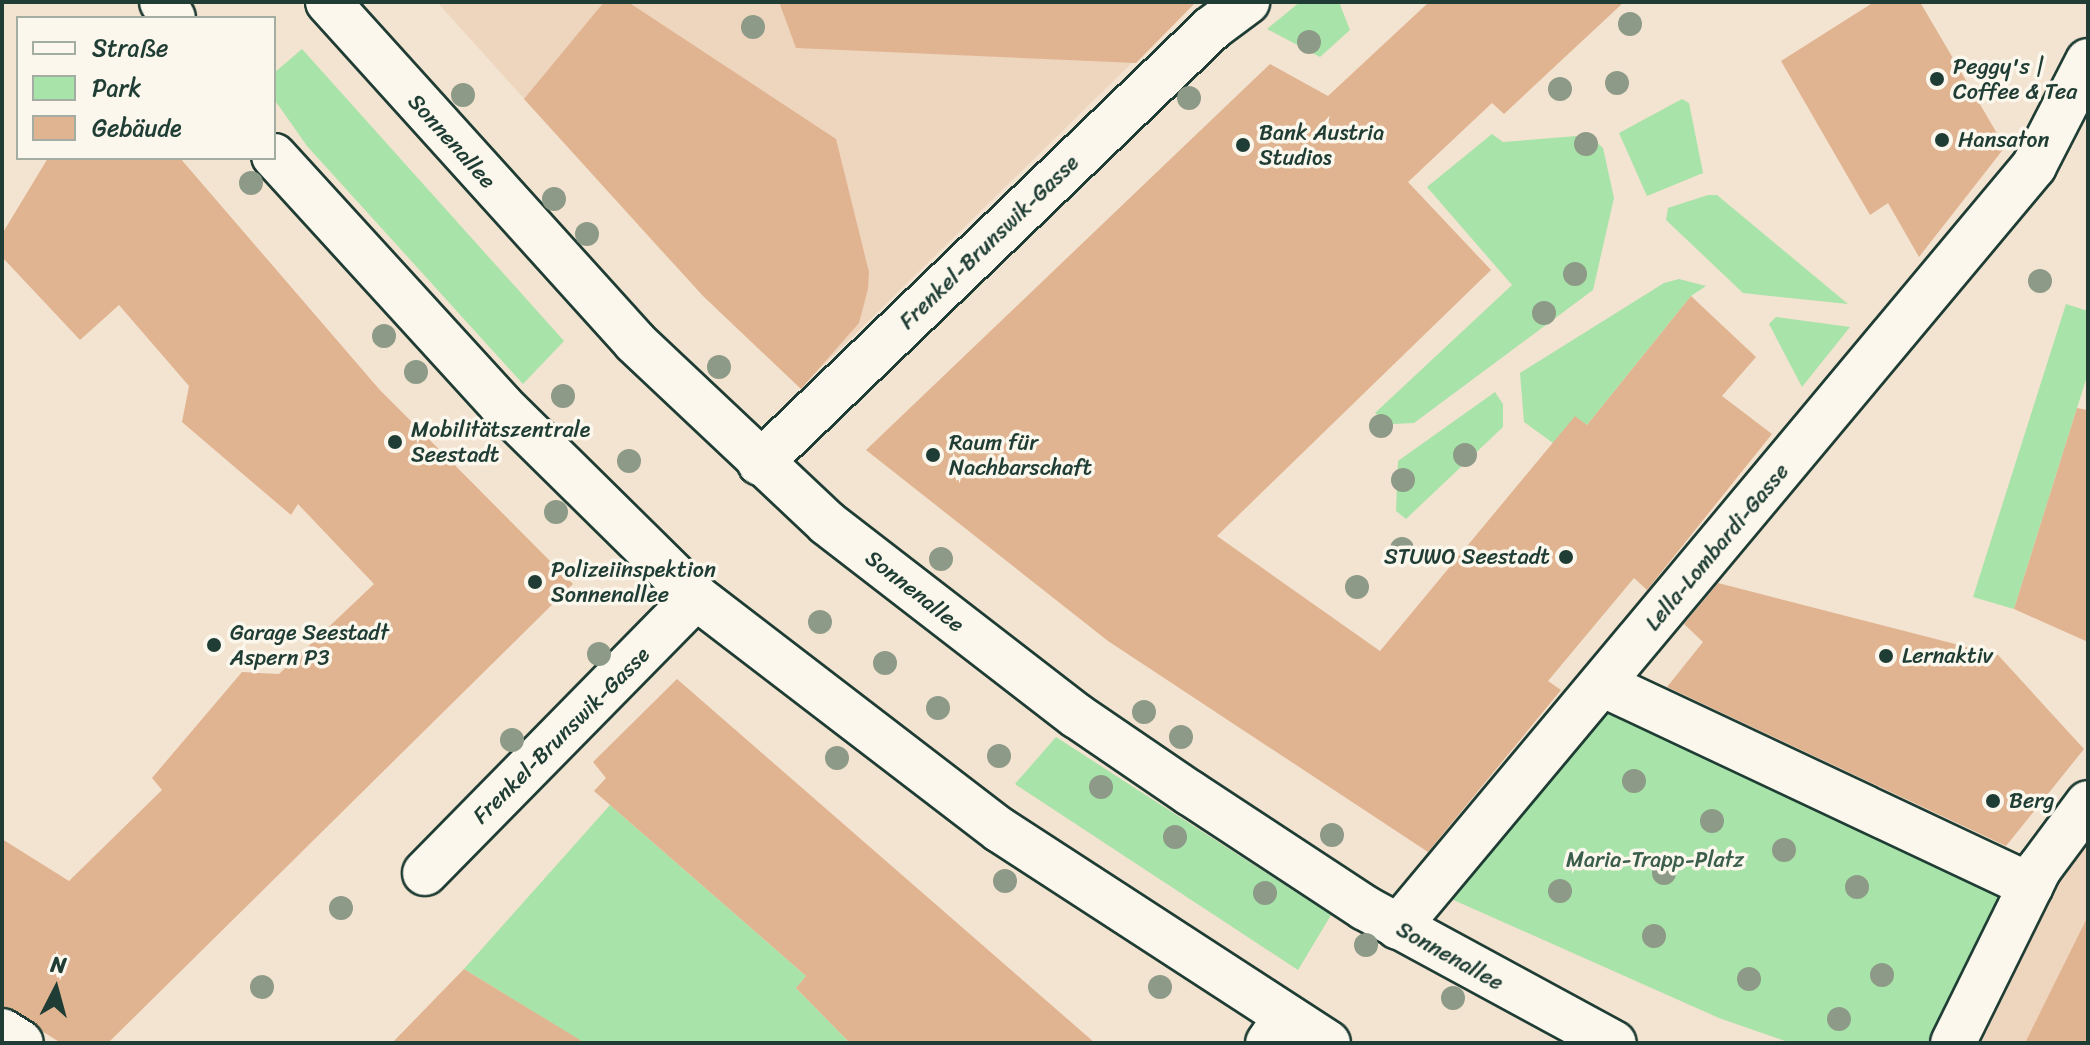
<!DOCTYPE html>
<meta charset="utf-8">
<style>
body{margin:0}
#map{position:relative;width:2090px;height:1045px;overflow:hidden;background:#f3e3d1;font-family:Sriracha,sans-serif}
div>[style]{position:absolute}
.built>*{inset:0;background:#eed5be}
.green>*{inset:0;background:#a8e3a9}
.building>*{inset:0;background:#e1b491}
.roads{filter:drop-shadow(2px 0 #1f3d34) drop-shadow(-2px 0 #1f3d34) drop-shadow(0 2px #1f3d34) drop-shadow(0 -2px #1f3d34)}
.street>*{height:44px;margin:-22px;padding:0 22px;transform-origin:22px;border-radius:22px;background:#fbf7ec}
.secondary>*{height:44px;margin:-22px;padding:0 22px;transform-origin:22px;border-radius:22px;background:#fbf7ec}
.trees>*{width:24px;height:24px;margin:-12px;border-radius:50%;background:#8d9a87}
.dots>*{width:22px;height:22px;translate:-50% -50%;box-sizing:border-box;border:4px solid #fbf7ec;border-radius:50%}
span{translate:-50% -50%;white-space:nowrap;text-align:center;line-height:1.15;-webkit-text-stroke:7px #fbf7ec;paint-order:stroke}
.poi-label{font-size:22px;color:#1f3d34}
.left{translate:0 -50%;text-align:left}
.right{translate:-100% -50%;text-align:right}
.street-label{font-size:22px;color:#1f3d34}
.park-label{font-size:22px;color:#3a5e4b}
.frame{position:absolute;inset:0;border:4px solid #1f3d34;pointer-events:none}
.legend{position:absolute;left:16px;top:16px;width:260px;height:144px;box-sizing:border-box;background:#fbf7ec;border:2px solid #a3ada2;margin:0;padding:10px 14px;list-style:none;font-size:24px;color:#1f3d34}
.legend li{display:flex;align-items:center;gap:16px;height:40px}
.legend b{width:40px;border:2px solid #a3ada2}
.north{position:absolute;left:16px;top:949px;width:80px;height:80px;-webkit-text-stroke:6px #fbf7ec;paint-order:stroke;rotate:6deg;font-size:22px;font-weight:700;line-height:32px;text-align:center;color:#1f3d34}
.north::after{content:'';display:block;margin:auto;width:28px;height:36px;background:#1f3d34;clip-path:polygon(50% 0,100% 100%,50% 72%,0 100%)}
</style>
<div id="map">
<div class="built">
<div style="clip-path:polygon(437px 2px,1188px 2px,1192px 4px,800px 388px,666px 256px)"></div>
<div style="clip-path:polygon(2088px 844px,2088px 1043px,1981px 1043px,2058px 881px)"></div>
</div>
<div class="green">
<div style="clip-path:polygon(1300px 2px,1339px 2px,1350px 30px,1320px 57px,1267px 29px)"></div>
<div style="clip-path:polygon(302px 49px,564px 341px,523px 384px,307px 146px,274px 99px,274px 73px)"></div>
<div style="clip-path:polygon(1682px 99px,1689px 103px,1703px 173px,1647px 196px,1619px 133px)"></div>
<div style="clip-path:polygon(1492px 134px,1503px 142px,1589px 135px,1603px 148px,1614px 198px,1593px 290px,1414px 423px,1392px 424px,1375px 413px,1512px 285px,1427px 187px)"></div>
<div style="clip-path:polygon(1708px 195px,1717px 195px,1848px 304px,1743px 293px,1666px 220px,1668px 208px)"></div>
<div style="clip-path:polygon(1679px 279px,1706px 286px,1691px 296px,1587px 425px,1575px 417px,1553px 443px,1524px 422px,1520px 373px,1664px 283px)"></div>
<div style="clip-path:polygon(2066px 304px,2088px 311px,2088px 373px,2014px 609px,1973px 597px)"></div>
<div style="clip-path:polygon(1776px 317px,1850px 327px,1802px 387px,1769px 324px)"></div>
<div style="clip-path:polygon(1495px 392px,1503px 404px,1503px 427px,1406px 519px,1396px 511px,1398px 461px)"></div>
<div style="clip-path:polygon(1605px 705px,2003px 892px,1927px 1043px,1791px 1043px,1719px 1018px,1449px 898px)"></div>
<div style="clip-path:polygon(1056px 737px,1331px 915px,1298px 970px,1015px 784px)"></div>
<div style="clip-path:polygon(610px 805px,806px 976px,796px 988px,850px 1043px,584px 1043px,464px 969px)"></div>
</div>
<div class="building">
<div style="clip-path:polygon(604px 2px,628px 2px,836px 139px,869px 272px,868px 289px,859px 323px,801px 389px,703px 296px,524px 99px)"></div>
<div style="clip-path:polygon(779px 2px,1196px 2px,1136px 63px,796px 48px)"></div>
<div style="clip-path:polygon(1429px 2px,1624px 2px,1504px 114px,1492px 103px,1408px 182px,1491px 270px,1217px 536px,1380px 651px,1575px 416px,1587px 425px,1691px 296px,1756px 357px,1722px 396px,1772px 434px,1647px 590px,1634px 578px,1548px 681px,1561px 690px,1428px 852px,1108px 641px,866px 450px,1270px 64px,1328px 96px)"></div>
<div style="clip-path:polygon(1874px 2px,1920px 2px,2005px 147px,1919px 257px,1888px 203px,1870px 215px,1781px 61px)"></div>
<div style="clip-path:polygon(48px 158px,180px 158px,379px 389px,573px 584px,108px 1043px,61px 1043px,2px 1006px,2px 839px,69px 881px,162px 790px,152px 778px,242px 672px,279px 674px,374px 584px,298px 504px,291px 515px,182px 422px,189px 386px,119px 305px,80px 340px,2px 257px,2px 234px)"></div>
<div style="clip-path:polygon(2077px 408px,2088px 410px,2088px 642px,2014px 609px)"></div>
<div style="clip-path:polygon(1718px 583px,1998px 655px,2084px 749px,2006px 846px,1667px 687px,1703px 642px,1684px 624px)"></div>
<div style="clip-path:polygon(677px 679px,1095px 1043px,850px 1043px,796px 988px,806px 976px,594px 791px,606px 778px,593px 762px)"></div>
<div style="clip-path:polygon(2088px 916px,2088px 1043px,2025px 1043px)"></div>
<div style="clip-path:polygon(464px 969px,585px 1043px,392px 1043px)"></div>
</div>
<div class="roads">
<div class="street">
<div style="left:760px;top:463px;width:627px;rotate:-43.9deg"></div>
<div style="left:1212px;top:28px;width:44px;rotate:-36.6deg"></div>
<div style="left:1602px;top:684px;width:474px;rotate:25.2deg"></div>
<div style="left:425px;top:873px;width:387px;rotate:-45.5deg"></div>
<div style="left:1398px;top:927px;width:992px;rotate:-50.11deg"></div>
<div style="left:2034px;top:166px;width:118px;rotate:-62.8deg"></div>
<div style="left:2px;top:1031px;width:22px;rotate:32deg"></div>
<div style="left:1268px;top:1043px;width:29px;rotate:-55deg"></div>
<div style="left:1953px;top:1043px;width:194px;rotate:-63.7deg"></div>
<div style="left:2039px;top:869px;width:82px;rotate:-53.4deg"></div>
</div>
<div class="secondary">
<div style="left:162px;top:2px;width:19px;rotate:55deg"></div>
<div style="left:328px;top:2px;width:458px;rotate:47.9deg"></div>
<div style="left:635px;top:342px;width:264px;rotate:43.3deg"></div>
<div style="left:827px;top:523px;width:316px;rotate:37.7deg"></div>
<div style="left:1077px;top:716px;width:137px;rotate:34.3deg"></div>
<div style="left:1190px;top:793px;width:209px;rotate:33.3deg"></div>
<div style="left:1365px;top:908px;width:283px;rotate:28.5deg"></div>
<div style="left:274px;top:156px;width:337px;rotate:47.6deg"></div>
<div style="left:501px;top:405px;width:274px;rotate:44.6deg"></div>
<div style="left:696px;top:597px;width:383px;rotate:37.5deg"></div>
<div style="left:1000px;top:830px;width:391px;rotate:33deg"></div>
</div>
</div>
<div class="trees">
<div style="left:1630px;top:24px"></div>
<div style="left:753px;top:27px"></div>
<div style="left:1309px;top:42px"></div>
<div style="left:1617px;top:83px"></div>
<div style="left:1560px;top:89px"></div>
<div style="left:463px;top:95px"></div>
<div style="left:1189px;top:98px"></div>
<div style="left:1586px;top:144px"></div>
<div style="left:251px;top:183px"></div>
<div style="left:554px;top:199px"></div>
<div style="left:587px;top:234px"></div>
<div style="left:1575px;top:274px"></div>
<div style="left:2040px;top:281px"></div>
<div style="left:1544px;top:313px"></div>
<div style="left:384px;top:336px"></div>
<div style="left:719px;top:367px"></div>
<div style="left:416px;top:372px"></div>
<div style="left:563px;top:396px"></div>
<div style="left:1381px;top:426px"></div>
<div style="left:1465px;top:455px"></div>
<div style="left:629px;top:461px"></div>
<div style="left:1403px;top:480px"></div>
<div style="left:556px;top:512px"></div>
<div style="left:1402px;top:549px"></div>
<div style="left:941px;top:559px"></div>
<div style="left:1357px;top:587px"></div>
<div style="left:820px;top:622px"></div>
<div style="left:599px;top:654px"></div>
<div style="left:885px;top:663px"></div>
<div style="left:938px;top:708px"></div>
<div style="left:1144px;top:712px"></div>
<div style="left:1181px;top:737px"></div>
<div style="left:512px;top:740px"></div>
<div style="left:999px;top:756px"></div>
<div style="left:837px;top:758px"></div>
<div style="left:1634px;top:781px"></div>
<div style="left:1101px;top:787px"></div>
<div style="left:1712px;top:821px"></div>
<div style="left:1332px;top:835px"></div>
<div style="left:1175px;top:837px"></div>
<div style="left:1784px;top:850px"></div>
<div style="left:1664px;top:873px"></div>
<div style="left:1005px;top:881px"></div>
<div style="left:1857px;top:887px"></div>
<div style="left:1560px;top:891px"></div>
<div style="left:1265px;top:893px"></div>
<div style="left:341px;top:908px"></div>
<div style="left:1654px;top:936px"></div>
<div style="left:1366px;top:945px"></div>
<div style="left:1882px;top:975px"></div>
<div style="left:1749px;top:979px"></div>
<div style="left:262px;top:987px"></div>
<div style="left:1160px;top:987px"></div>
<div style="left:1453px;top:998px"></div>
<div style="left:1839px;top:1019px"></div>
</div>
<div class="dots">
<div style="left:1937px;top:79px;background:#1f3d34"></div>
<div style="left:1942px;top:140px;background:#1f3d34"></div>
<div style="left:1243px;top:145px;background:#1f3d34"></div>
<div style="left:395px;top:442px;background:#1f3d34"></div>
<div style="left:933px;top:455px;background:#1f3d34"></div>
<div style="left:1566px;top:557px;background:#1f3d34"></div>
<div style="left:535px;top:582px;background:#1f3d34"></div>
<div style="left:214px;top:645px;background:#1f3d34"></div>
<div style="left:1886px;top:656px;background:#1f3d34"></div>
<div style="left:1993px;top:801px;background:#1f3d34"></div>
</div>
<div class="poi-label">
<span class="left" style="left:1953px;top:79px">Peggy's |<br>Coffee &amp; Tea</span>
<span class="left" style="left:1259px;top:145px">Bank Austria<br>Studios</span>
<span class="left" style="left:1958px;top:140px">Hansaton</span>
<span class="left" style="left:411px;top:442px">Mobilitätszentrale<br>Seestadt</span>
<span class="left" style="left:949px;top:455px">Raum für<br>Nachbarschaft</span>
<span class="right" style="left:1550px;top:557px">STUWO Seestadt</span>
<span class="left" style="left:551px;top:582px">Polizeiinspektion<br>Sonnenallee</span>
<span class="left" style="left:230px;top:645px">Garage Seestadt<br>Aspern P3</span>
<span class="left" style="left:1902px;top:656px">Lernaktiv</span>
<span class="left" style="left:2009px;top:801px">Berg</span>
</div>
<div class="street-label">
<span style="left:452px;top:141px;rotate:48deg">Sonnenallee</span>
<span style="left:989px;top:242px;rotate:-44deg">Frenkel-Brunswik-Gasse</span>
<span style="left:1717px;top:547px;rotate:-50deg">Lella-Lombardi-Gasse</span>
<span style="left:915px;top:591px;rotate:38deg">Sonnenallee</span>
<span style="left:561px;top:735px;rotate:-45deg">Frenkel-Brunswik-Gasse</span>
<span style="left:1450px;top:956px;rotate:29deg">Sonnenallee</span>
</div>
<div class="park-label">
<span style="left:1655px;top:860px">Maria-Trapp-Platz</span>
</div>
<div class="frame"></div>
<ul class="legend">
<li><b style="height:10px;background:#fbf7ec"></b>Straße</li>
<li><b style="height:22px;background:#a8e3a9"></b>Park</li>
<li><b style="height:22px;background:#e1b491"></b>Gebäude</li>
</ul>
<div class="north">N</div>
</div>
